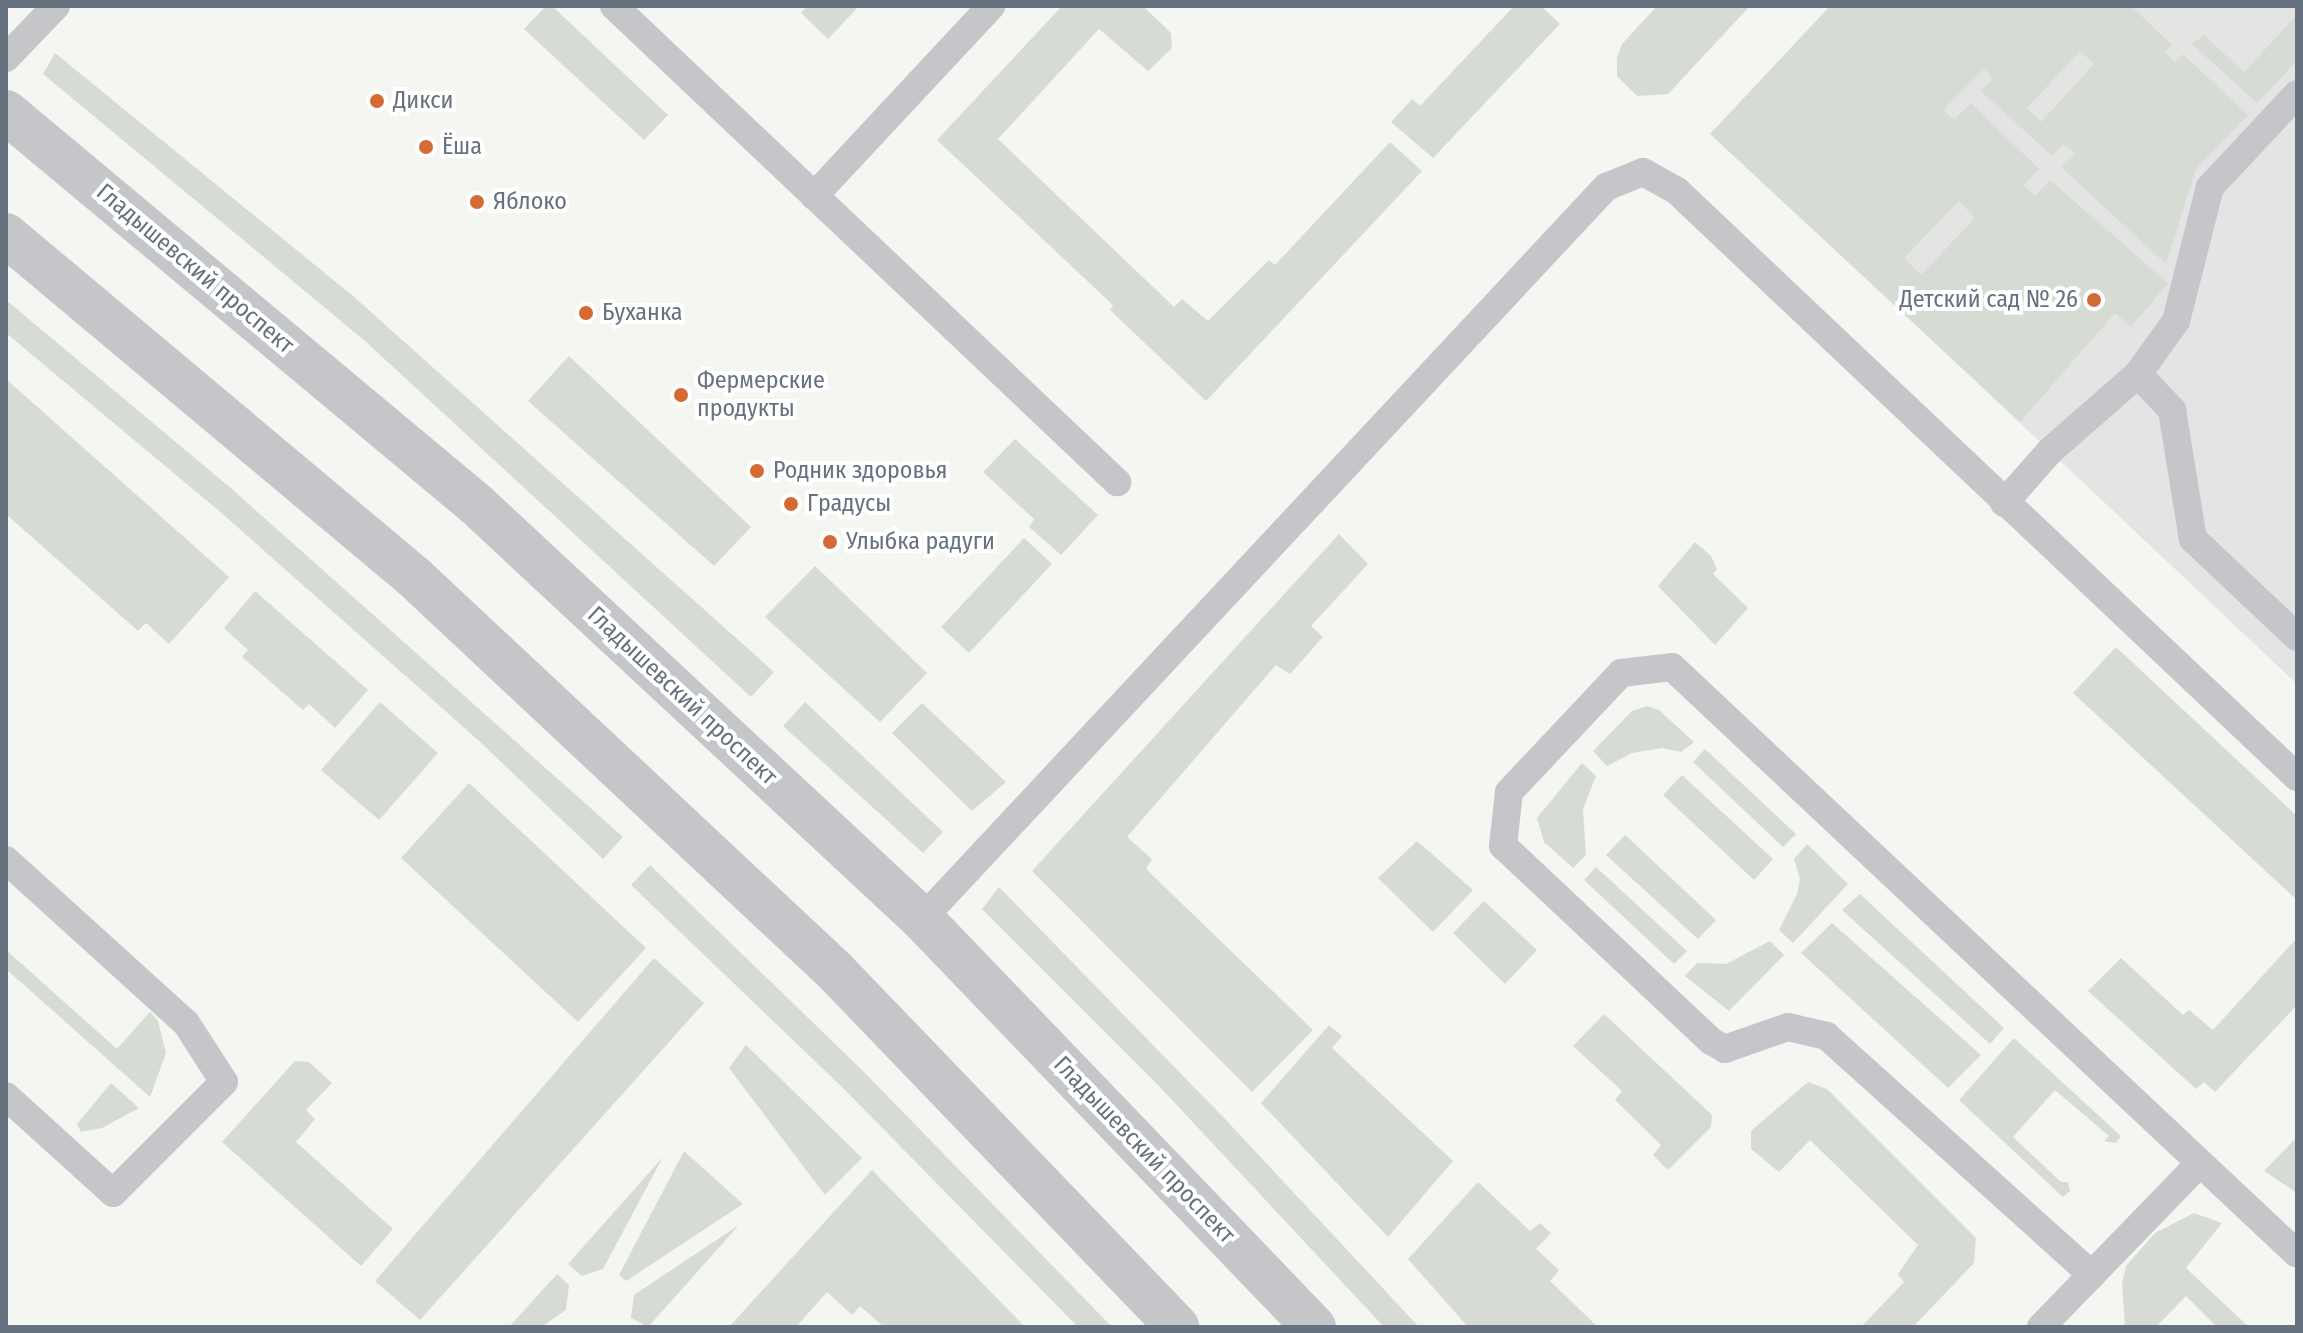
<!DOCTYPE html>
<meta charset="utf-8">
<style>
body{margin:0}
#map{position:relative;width:2303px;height:1333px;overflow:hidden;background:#f5f5f2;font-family:"Fira Sans Condensed",sans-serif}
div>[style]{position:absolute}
.built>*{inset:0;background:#e3e4e3}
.green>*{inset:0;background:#d6dcd3}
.lane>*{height:28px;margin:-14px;padding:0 14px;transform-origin:14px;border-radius:14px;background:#c4c6ca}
.street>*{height:44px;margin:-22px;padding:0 22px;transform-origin:22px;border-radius:22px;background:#c4c6ca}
.dots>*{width:22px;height:22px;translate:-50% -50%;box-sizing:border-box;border:4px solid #fff;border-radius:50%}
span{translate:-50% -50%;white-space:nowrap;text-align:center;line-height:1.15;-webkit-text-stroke:8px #fff;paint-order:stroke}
.poi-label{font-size:24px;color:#677281}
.left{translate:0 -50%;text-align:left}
.right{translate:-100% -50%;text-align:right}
.street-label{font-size:24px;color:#677281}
.frame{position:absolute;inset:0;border:8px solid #677281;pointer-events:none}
</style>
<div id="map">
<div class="built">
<div style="clip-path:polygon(1920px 6px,2297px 6px,2297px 684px,1760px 178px)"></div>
</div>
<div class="green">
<div style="clip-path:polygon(546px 6px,552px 6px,668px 115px,644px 140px,524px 29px)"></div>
<div style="clip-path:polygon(807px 6px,859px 6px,828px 39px,801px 13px)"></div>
<div style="clip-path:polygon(1062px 6px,1143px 6px,1171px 33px,1172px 48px,1148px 71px,1099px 29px,998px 139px,1174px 307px,1182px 299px,1208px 321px,1269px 260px,1275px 265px,1390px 142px,1422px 171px,1206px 401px,1110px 310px,1113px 305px,937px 140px)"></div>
<div style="clip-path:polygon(1514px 6px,1541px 6px,1560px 24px,1433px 158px,1391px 122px,1412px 99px,1420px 106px)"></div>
<div style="clip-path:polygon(1657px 6px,1750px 6px,1668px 94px,1637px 96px,1617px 76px,1617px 58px,1622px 44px)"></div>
<div style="clip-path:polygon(evenodd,1830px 6px,2131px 6px,2172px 45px,2165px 52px,2175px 62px,2183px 54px,2248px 115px,2196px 169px,2166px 264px,2061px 167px,2075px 155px,2070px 148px,2063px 144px,2052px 156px,1981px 91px,1993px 78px,1984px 69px,1943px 110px,1954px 120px,1971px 103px,2039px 169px,2024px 185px,2028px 190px,2035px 196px,2050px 180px,2168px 283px,2131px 327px,2115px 313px,2020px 422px,1710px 134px,1830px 6px,2080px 51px,2094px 64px,2041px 122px,2027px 108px,2080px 51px,1830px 6px,1959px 201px,1975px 218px,1921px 275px,1904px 258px,1959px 201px)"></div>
<div style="clip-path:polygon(2297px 15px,2297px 61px,2257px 103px,2192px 44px,2204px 35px,2244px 72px)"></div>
<div style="clip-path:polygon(55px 53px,353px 296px,774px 672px,751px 697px,365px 341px,43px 74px)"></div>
<div style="clip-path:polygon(6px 300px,233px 490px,623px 837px,603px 859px,478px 740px,218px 510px,6px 333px)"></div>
<div style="clip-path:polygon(569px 356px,751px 527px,714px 566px,528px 401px)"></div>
<div style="clip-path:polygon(6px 379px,229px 577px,169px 644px,146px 623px,138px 631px,6px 514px)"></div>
<div style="clip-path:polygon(1015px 439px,1098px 515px,1061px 555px,1029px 527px,1034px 519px,983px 472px)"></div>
<div style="clip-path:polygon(1339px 534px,1368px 564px,1311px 626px,1323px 637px,1290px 674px,1276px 665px,1127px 837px,1152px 859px,1146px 869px,1313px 1030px,1252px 1092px,1032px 871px)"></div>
<div style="clip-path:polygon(1024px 538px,1052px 564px,969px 653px,941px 627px)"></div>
<div style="clip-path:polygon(1695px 542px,1711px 556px,1717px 569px,1713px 574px,1748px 608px,1715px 645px,1658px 586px)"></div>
<div style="clip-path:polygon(815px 566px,927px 673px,880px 722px,765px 617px)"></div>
<div style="clip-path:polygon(255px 591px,368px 690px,335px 728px,309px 704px,303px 710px,242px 657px,248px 650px,224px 628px)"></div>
<div style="clip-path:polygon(2116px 647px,2297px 816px,2297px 900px,2073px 693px)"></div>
<div style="clip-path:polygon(380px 702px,438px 753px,379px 820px,321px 770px)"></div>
<div style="clip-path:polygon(805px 702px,943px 832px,923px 853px,783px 726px)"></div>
<div style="clip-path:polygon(922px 703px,1006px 782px,972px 811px,892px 733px)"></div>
<div style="clip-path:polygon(1647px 706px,1659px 710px,1694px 742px,1681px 752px,1662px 748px,1632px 753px,1607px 766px,1593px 751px,1632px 711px)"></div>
<div style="clip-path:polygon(1705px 749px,1796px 834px,1783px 847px,1693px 762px)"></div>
<div style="clip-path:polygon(1582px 763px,1596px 776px,1583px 809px,1586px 855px,1573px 868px,1544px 842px,1537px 818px)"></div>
<div style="clip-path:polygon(1682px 775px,1773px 859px,1754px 880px,1663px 795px)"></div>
<div style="clip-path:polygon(469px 783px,646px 948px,578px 1022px,401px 858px)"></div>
<div style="clip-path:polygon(1625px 835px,1716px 920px,1698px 939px,1606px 855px)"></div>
<div style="clip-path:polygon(1417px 841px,1473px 890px,1433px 932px,1378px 878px)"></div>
<div style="clip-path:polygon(1807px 844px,1848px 884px,1793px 943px,1779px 930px,1797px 894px,1800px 879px,1794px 859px)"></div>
<div style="clip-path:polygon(650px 865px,862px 1070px,1112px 1327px,1078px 1327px,842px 1087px,631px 885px)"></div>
<div style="clip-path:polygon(1596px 867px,1687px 951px,1674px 964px,1584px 880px)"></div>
<div style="clip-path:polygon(999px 887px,1226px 1120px,1419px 1327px,1384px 1327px,1158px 1085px,982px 909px)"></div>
<div style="clip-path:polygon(1860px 894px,2004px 1028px,1990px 1044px,1842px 910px)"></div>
<div style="clip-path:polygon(1484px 901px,1537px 950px,1505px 984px,1453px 933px)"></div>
<div style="clip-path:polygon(1832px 923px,1981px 1055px,1948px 1088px,1801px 953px)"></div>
<div style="clip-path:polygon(2297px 938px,2297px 1005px,2215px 1092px,2204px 1082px,2196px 1089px,2088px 991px,2121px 958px,2183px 1015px,2189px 1010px,2213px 1030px)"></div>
<div style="clip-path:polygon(1770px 941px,1784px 955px,1729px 1011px,1685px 976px,1697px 963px,1726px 964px)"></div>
<div style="clip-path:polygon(6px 950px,117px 1049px,150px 1012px,158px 1021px,166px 1053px,150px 1097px,6px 969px)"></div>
<div style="clip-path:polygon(654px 958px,704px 1003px,420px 1320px,375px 1281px)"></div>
<div style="clip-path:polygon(1604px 1014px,1712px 1115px,1711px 1127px,1668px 1170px,1653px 1155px,1661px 1145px,1615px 1100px,1622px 1091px,1573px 1046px)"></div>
<div style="clip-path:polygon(1329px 1025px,1342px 1036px,1332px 1048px,1453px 1161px,1388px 1237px,1261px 1103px)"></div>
<div style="clip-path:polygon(2014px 1038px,2121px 1136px,2116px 1143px,2104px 1141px,2109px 1136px,2055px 1090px,2013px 1137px,2061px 1182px,2068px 1182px,2070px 1191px,2063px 1197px,1959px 1100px)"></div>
<div style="clip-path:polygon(746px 1045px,862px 1158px,825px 1195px,729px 1068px)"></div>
<div style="clip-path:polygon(295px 1061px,309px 1062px,332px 1083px,306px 1110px,315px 1119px,296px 1142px,393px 1229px,361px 1266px,222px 1142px)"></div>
<div style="clip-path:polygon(1808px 1082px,1827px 1089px,1976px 1238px,1974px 1263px,1913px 1327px,1861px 1327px,1904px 1282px,1898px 1274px,1918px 1245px,1810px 1140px,1779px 1172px,1751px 1149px,1751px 1131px)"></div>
<div style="clip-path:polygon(111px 1083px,139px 1108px,102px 1128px,81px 1132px,77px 1124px)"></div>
<div style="clip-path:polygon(2297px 1137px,2297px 1193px,2264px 1171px)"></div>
<div style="clip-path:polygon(684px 1151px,743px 1204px,626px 1281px,619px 1275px)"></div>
<div style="clip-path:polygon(663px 1157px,603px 1269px,582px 1276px,568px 1264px)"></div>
<div style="clip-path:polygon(872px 1170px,1025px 1327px,884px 1327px,860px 1306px,852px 1315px,827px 1292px,796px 1327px,729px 1327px)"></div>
<div style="clip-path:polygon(1478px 1182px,1530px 1231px,1540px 1223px,1551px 1233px,1536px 1249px,1559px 1270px,1550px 1281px,1598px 1327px,1468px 1327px,1408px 1259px)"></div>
<div style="clip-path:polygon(2194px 1213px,2222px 1223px,2186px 1268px,2249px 1327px,2217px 1327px,2186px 1296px,2156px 1327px,2125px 1327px,2122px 1284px,2126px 1266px,2155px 1233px)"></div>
<div style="clip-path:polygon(739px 1225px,648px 1327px,631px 1318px,634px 1295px)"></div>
<div style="clip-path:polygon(557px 1274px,569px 1285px,566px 1310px,541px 1327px,509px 1327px)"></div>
</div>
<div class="lane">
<div style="left:614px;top:6px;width:693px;rotate:43.42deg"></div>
<div style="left:6px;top:58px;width:72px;rotate:-46.1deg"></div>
<div style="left:814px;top:196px;width:260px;rotate:-47deg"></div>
<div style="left:2138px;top:374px;width:50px;rotate:46.6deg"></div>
<div style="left:2172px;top:410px;width:131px;rotate:80.8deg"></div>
<div style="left:2193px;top:539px;width:143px;rotate:43.3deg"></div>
<div style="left:2004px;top:503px;width:69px;rotate:-48.5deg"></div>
<div style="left:2050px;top:451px;width:117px;rotate:-41.2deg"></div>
<div style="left:2138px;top:374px;width:65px;rotate:-54.4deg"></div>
<div style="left:2176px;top:321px;width:138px;rotate:-75.8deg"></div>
<div style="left:2210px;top:187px;width:127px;rotate:-46.9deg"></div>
<div style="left:6px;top:860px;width:243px;rotate:42.2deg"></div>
<div style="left:186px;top:1023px;width:70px;rotate:57.2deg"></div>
<div style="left:224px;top:1082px;width:157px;rotate:135deg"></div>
<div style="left:113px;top:1193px;width:144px;rotate:-137.8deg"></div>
<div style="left:922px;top:919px;width:1002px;rotate:-46.94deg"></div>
<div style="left:1606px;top:187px;width:40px;rotate:-22deg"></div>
<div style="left:1643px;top:172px;width:39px;rotate:29deg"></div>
<div style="left:1677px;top:191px;width:853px;rotate:43.39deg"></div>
<div style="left:2092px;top:1275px;width:357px;rotate:-138deg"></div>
<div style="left:1827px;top:1036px;width:40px;rotate:-167deg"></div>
<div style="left:1788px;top:1027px;width:67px;rotate:160.8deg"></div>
<div style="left:1725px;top:1049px;width:16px;rotate:-150deg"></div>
<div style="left:1711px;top:1041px;width:285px;rotate:-136.8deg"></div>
<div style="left:1503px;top:846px;width:54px;rotate:-83.7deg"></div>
<div style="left:1509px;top:792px;width:163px;rotate:-46.7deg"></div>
<div style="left:1621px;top:673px;width:51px;rotate:-6.7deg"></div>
<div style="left:1672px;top:667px;width:857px;rotate:43.2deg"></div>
<div style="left:2041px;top:1327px;width:227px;rotate:-45.9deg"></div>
</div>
<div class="street">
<div style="left:6px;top:112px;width:613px;rotate:39.84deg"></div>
<div style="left:477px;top:505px;width:608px;rotate:42.93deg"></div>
<div style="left:922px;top:919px;width:566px;rotate:46.15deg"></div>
<div style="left:6px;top:235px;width:532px;rotate:39.97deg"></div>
<div style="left:414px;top:577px;width:575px;rotate:43.1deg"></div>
<div style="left:834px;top:970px;width:495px;rotate:46.1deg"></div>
</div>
<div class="dots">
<div style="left:377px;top:101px;background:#d56b32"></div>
<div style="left:426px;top:147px;background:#d56b32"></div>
<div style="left:477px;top:202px;background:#d56b32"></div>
<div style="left:2094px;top:300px;background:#d56b32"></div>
<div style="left:586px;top:313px;background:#d56b32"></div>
<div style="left:681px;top:395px;background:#d56b32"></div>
<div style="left:757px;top:471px;background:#d56b32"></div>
<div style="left:791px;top:504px;background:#d56b32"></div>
<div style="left:830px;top:542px;background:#d56b32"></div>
</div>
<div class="poi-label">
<span class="left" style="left:393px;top:101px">Дикси</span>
<span class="left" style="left:442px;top:147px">Ёша</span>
<span class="left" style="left:493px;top:202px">Яблоко</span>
<span class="right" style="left:2078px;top:300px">Детский сад № 26</span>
<span class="left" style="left:602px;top:313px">Буханка</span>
<span class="left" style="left:697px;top:395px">Фермерские<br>продукты</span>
<span class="left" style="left:773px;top:471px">Родник здоровья</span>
<span class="left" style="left:807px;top:504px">Градусы</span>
<span class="left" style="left:846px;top:542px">Улыбка радуги</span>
</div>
<div class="street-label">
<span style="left:195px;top:269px;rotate:40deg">Гладышевский проспект</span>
<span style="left:682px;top:696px;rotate:43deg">Гладышевский проспект</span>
<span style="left:1144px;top:1150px;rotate:46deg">Гладышевский проспект</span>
</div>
<div class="frame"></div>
</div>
